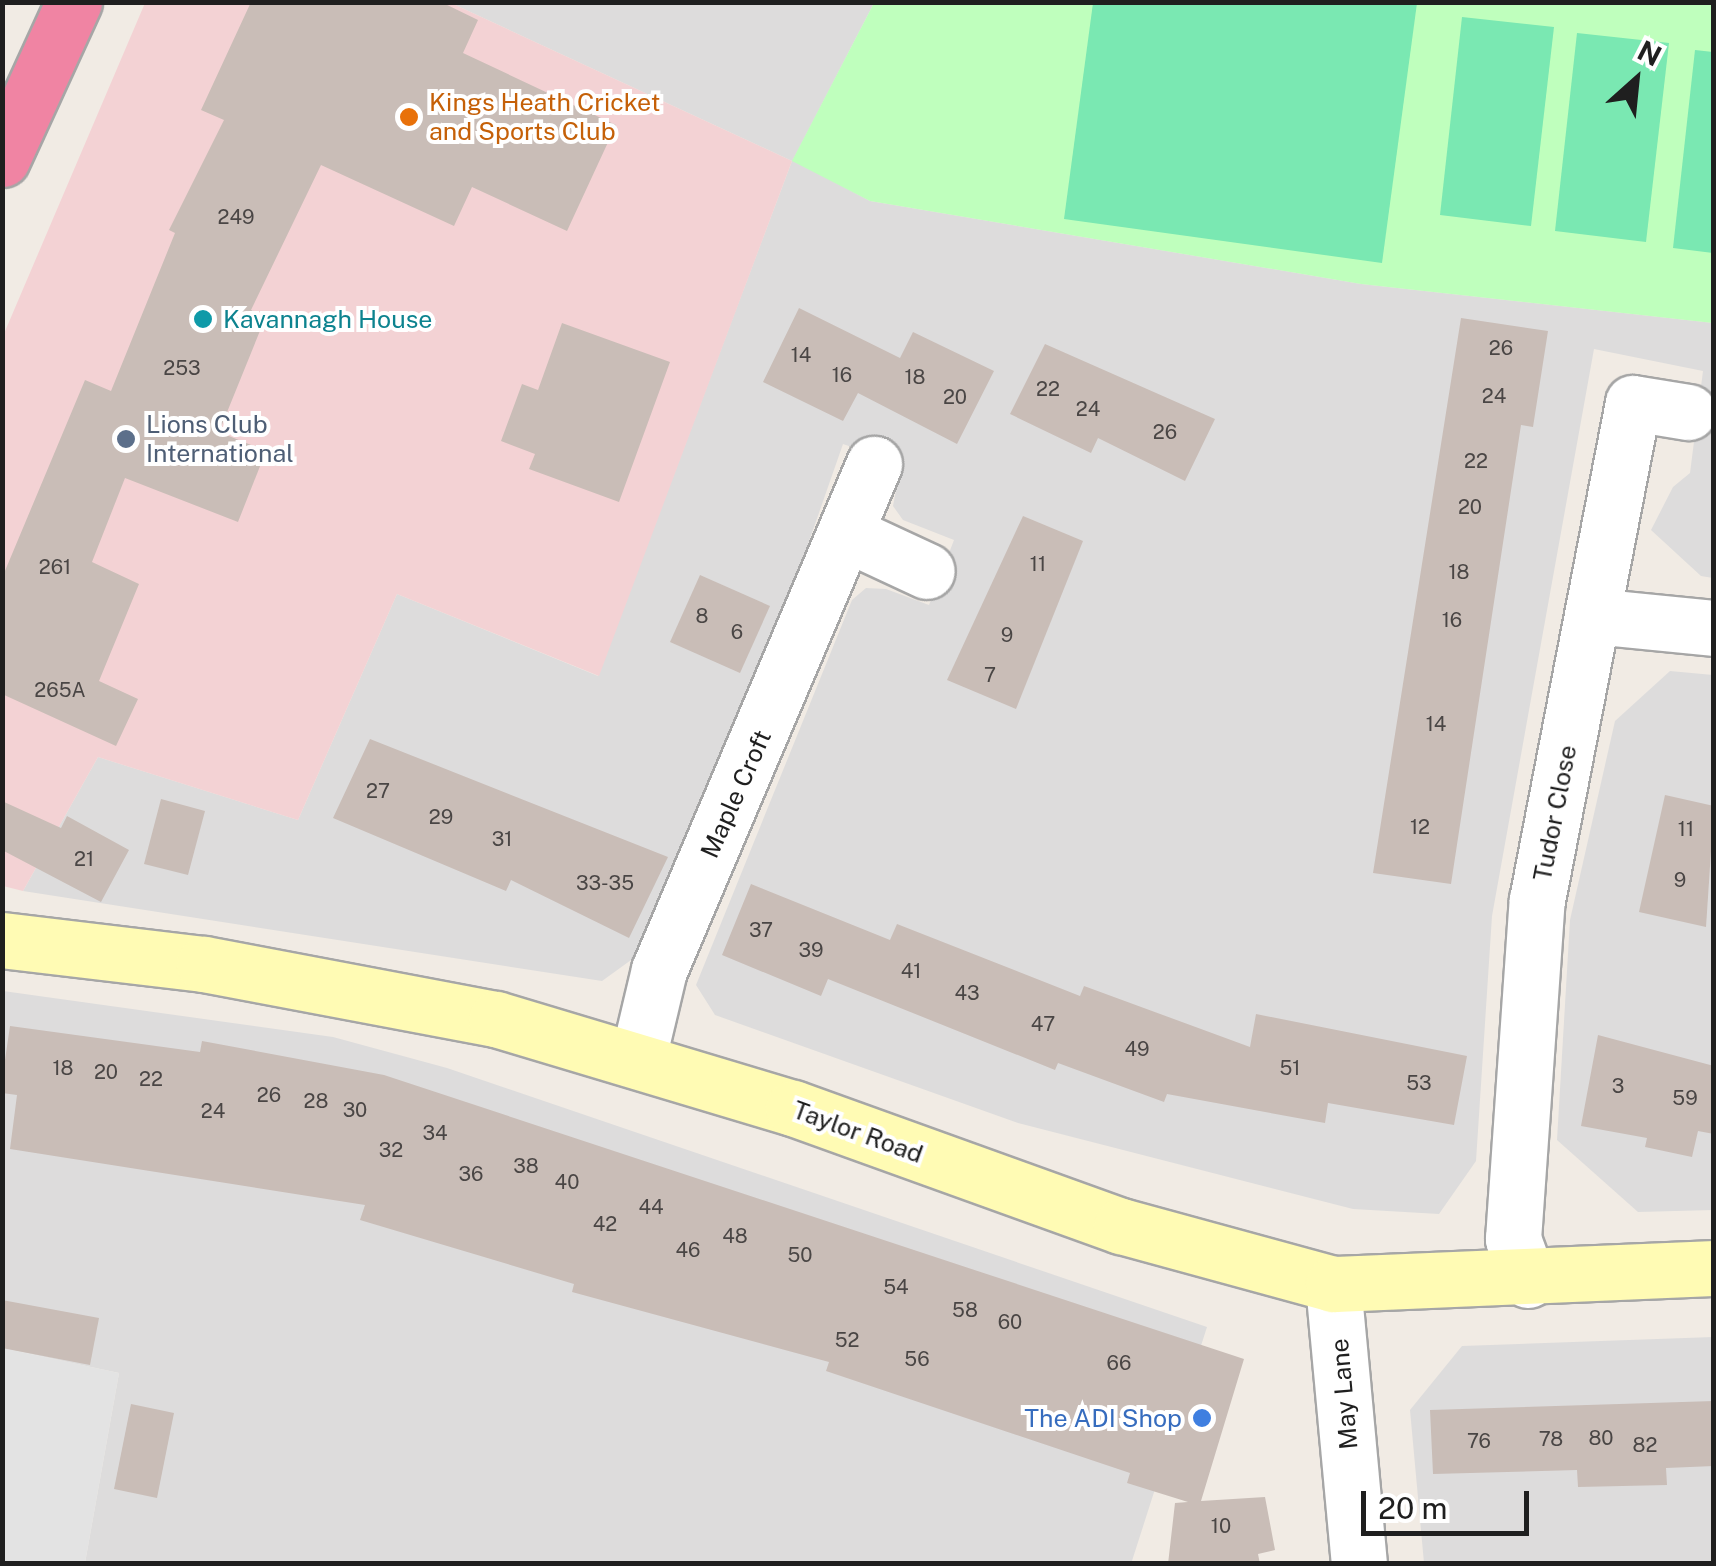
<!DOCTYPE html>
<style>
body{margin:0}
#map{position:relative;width:1716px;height:1566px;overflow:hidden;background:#f1ebe4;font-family:"Public Sans",sans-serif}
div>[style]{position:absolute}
.residential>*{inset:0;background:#dddcdc}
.commercial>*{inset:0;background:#f3d2d4}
.park>*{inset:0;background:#bfffbd}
.pitch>*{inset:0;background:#7ae8b2}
.parking>*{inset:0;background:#e3e3e3}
.building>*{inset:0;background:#c9bdb7}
.roads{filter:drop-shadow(2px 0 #a6a6a6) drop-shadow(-2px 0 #a6a6a6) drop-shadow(0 2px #a6a6a6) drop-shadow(0 -2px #a6a6a6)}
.street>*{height:55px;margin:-27.5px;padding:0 27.5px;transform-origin:27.5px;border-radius:27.5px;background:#fff}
.secondary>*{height:55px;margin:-27.5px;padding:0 27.5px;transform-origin:27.5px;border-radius:27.5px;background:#fffbb4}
.highway>*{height:55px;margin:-27.5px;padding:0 27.5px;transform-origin:27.5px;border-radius:27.5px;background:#f084a3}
.dots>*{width:28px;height:28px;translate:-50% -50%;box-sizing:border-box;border:5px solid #fff;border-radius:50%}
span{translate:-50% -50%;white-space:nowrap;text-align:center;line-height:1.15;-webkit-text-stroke:8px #fff;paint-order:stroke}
.number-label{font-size:20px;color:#4a4645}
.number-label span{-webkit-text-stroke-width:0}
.food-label{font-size:25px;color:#c56008}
.left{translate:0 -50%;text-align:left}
.culture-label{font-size:25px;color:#0d838f}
.service-label{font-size:25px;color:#4e5e75}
.street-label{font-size:25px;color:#1f1f1f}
.shop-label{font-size:25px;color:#366cbe}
.right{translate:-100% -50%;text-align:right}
.frame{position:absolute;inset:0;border:5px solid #1f1f1f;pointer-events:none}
.north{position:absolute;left:1586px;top:30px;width:100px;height:100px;-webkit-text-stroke:8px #fff;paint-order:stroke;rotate:27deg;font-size:28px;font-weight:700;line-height:40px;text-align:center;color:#1f1f1f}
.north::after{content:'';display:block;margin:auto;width:35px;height:45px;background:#1f1f1f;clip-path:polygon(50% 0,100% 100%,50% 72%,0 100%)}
.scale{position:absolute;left:1361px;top:1491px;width:168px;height:45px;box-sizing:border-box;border:5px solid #1f1f1f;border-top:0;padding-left:12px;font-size:30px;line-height:35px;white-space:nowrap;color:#1f1f1f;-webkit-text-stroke:8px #fff;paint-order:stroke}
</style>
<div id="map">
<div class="residential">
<div style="clip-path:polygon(451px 3px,874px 3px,793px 160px,870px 201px,1361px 284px,1713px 323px,1713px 578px,1701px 576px,1651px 530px,1673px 487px,1690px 473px,1703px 371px,1594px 349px,1492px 916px,1476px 1161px,1439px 1214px,1353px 1209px,1018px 1123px,715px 1015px,696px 985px,852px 600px,866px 588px,886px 589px,929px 605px,954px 540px,903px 520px,893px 506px,901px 464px,843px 444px,777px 633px,638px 955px,602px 981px,23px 891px,98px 757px,298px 820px,397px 594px,598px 676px,792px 161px)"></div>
<div style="clip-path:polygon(1670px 671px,1713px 675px,1713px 1210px,1638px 1212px,1557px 1140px,1570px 920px,1615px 721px)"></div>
<div style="clip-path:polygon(3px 991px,333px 1037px,447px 1068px,1207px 1327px,1131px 1564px,85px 1563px,119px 1373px,3px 1348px)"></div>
<div style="clip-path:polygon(1713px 1337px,1713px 1563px,1424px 1563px,1410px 1410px,1462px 1346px)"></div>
</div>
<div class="commercial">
<div style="clip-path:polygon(145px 3px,451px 3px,792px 161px,599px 676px,397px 594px,298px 820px,98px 757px,23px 891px,3px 886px,3px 336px)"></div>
</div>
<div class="park">
<div style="clip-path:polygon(874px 3px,1713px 3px,1713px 323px,1361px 284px,870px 201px,792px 161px)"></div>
</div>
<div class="pitch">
<div style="clip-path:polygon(1093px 3px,1417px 3px,1382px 263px,1064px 219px)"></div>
<div style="clip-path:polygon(1462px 17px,1554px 27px,1531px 226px,1440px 215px)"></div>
<div style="clip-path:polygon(1577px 33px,1669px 43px,1646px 242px,1555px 231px)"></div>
<div style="clip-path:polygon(1695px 50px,1713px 52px,1713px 253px,1673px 248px)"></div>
</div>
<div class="parking">
<div style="clip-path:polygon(3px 1348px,119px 1373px,85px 1563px,3px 1563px)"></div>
</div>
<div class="building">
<div style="clip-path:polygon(251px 2px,441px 2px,478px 20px,463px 53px,616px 125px,567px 231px,472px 187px,454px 226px,321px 165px,251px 310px,266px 316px,219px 432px,266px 451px,238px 522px,125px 478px,92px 562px,139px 584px,99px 681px,138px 699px,116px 746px,2px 694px,2px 578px,85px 380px,111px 391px,175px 233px,169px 230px,224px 120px,201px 110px)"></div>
<div style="clip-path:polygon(799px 308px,900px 358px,913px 332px,994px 371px,957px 444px,858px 393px,843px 421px,763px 382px)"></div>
<div style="clip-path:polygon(1461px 318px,1548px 331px,1533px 427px,1521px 425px,1451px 884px,1373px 873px)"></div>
<div style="clip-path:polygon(562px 323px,670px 362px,619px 502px,529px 469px,535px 454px,501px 441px,522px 384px,538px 390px)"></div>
<div style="clip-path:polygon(1045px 344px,1215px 419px,1185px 481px,1098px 438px,1091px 453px,1010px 414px)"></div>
<div style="clip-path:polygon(1023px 516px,1083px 541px,1016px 709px,947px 680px)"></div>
<div style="clip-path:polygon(700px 575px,770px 606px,740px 673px,670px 642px)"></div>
<div style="clip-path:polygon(370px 739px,668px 857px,629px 938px,511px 880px,506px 891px,333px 818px)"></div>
<div style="clip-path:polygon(1665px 795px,1714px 806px,1706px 927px,1639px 912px)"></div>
<div style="clip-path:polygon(161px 799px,205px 811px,188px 875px,144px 864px)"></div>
<div style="clip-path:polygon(2px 801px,61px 828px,67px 816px,129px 850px,101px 902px,2px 850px)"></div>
<div style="clip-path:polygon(751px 884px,890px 940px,897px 924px,1080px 996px,1084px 986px,1250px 1047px,1256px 1014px,1467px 1056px,1454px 1125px,1328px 1103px,1325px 1123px,1167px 1094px,1164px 1102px,1058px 1063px,1055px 1070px,828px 979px,821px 996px,722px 955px)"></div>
<div style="clip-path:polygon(10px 1026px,200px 1052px,202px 1041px,384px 1075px,1244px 1359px,1201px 1501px,1265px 1497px,1275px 1550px,1258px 1554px,1260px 1564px,1168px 1564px,1175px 1503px,1188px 1502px,1127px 1483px,1130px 1473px,826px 1371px,829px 1362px,572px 1292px,574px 1284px,360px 1220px,365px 1205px,10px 1149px,17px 1095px,2px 1093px,2px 1080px)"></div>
<div style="clip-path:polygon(1598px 1035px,1714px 1066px,1714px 1134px,1698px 1131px,1692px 1157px,1645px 1147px,1647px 1138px,1581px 1126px)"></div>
<div style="clip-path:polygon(2px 1300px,99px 1318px,90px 1365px,2px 1348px)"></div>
<div style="clip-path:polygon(1714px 1401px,1714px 1466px,1666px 1468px,1667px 1485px,1578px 1487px,1577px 1470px,1433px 1474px,1430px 1410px)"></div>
<div style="clip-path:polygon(131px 1404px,174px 1413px,157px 1498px,114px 1489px)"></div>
</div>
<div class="roads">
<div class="street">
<div style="left:845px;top:533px;width:90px;rotate:24.9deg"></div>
<div style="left:1594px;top:616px;width:121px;rotate:5.7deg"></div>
<div style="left:638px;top:1058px;width:90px;rotate:-76.6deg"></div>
<div style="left:659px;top:970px;width:550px;rotate:-66.98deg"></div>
<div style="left:1528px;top:1280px;width:44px;rotate:-110.1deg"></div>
<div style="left:1513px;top:1239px;width:340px;rotate:-86deg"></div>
<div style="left:1537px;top:900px;width:506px;rotate:-79.07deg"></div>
<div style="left:1633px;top:403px;width:56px;rotate:9.3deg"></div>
<div style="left:1333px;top:1284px;width:281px;rotate:84.7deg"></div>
</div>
<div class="secondary">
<div style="left:2px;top:940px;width:203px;rotate:6.8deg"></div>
<div style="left:204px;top:964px;width:297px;rotate:10.7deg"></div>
<div style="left:496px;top:1019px;width:310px;rotate:16.7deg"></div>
<div style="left:793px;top:1108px;width:349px;rotate:19.8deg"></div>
<div style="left:1121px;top:1226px;width:220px;rotate:15.3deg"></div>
<div style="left:1333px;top:1284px;width:381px;rotate:-2.4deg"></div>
</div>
<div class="highway">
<div style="left:2px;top:159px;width:173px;rotate:-65.4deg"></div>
</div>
</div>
<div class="dots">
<div style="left:409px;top:117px;background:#e8710a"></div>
<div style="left:203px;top:319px;background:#0f9aa8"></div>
<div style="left:126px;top:439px;background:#5c6f8a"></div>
<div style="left:1202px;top:1418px;background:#3f7fe0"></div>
</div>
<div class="number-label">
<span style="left:236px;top:217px">249</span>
<span style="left:1501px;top:348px">26</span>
<span style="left:801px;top:355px">14</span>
<span style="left:182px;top:368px">253</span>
<span style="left:842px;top:375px">16</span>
<span style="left:915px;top:377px">18</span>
<span style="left:1048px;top:389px">22</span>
<span style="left:1494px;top:396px">24</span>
<span style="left:955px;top:397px">20</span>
<span style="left:1088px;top:409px">24</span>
<span style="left:1165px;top:432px">26</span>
<span style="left:1476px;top:461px">22</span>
<span style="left:1470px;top:507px">20</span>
<span style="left:1038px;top:564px">11</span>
<span style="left:55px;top:567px">261</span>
<span style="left:1459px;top:572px">18</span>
<span style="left:702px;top:616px">8</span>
<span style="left:1452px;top:620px">16</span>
<span style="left:737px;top:632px">6</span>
<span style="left:1007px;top:635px">9</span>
<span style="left:990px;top:675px">7</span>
<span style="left:60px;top:690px">265A</span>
<span style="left:1436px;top:724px">14</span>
<span style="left:378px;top:791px">27</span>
<span style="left:441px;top:817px">29</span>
<span style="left:1420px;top:827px">12</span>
<span style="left:1686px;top:829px">11</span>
<span style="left:502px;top:839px">31</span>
<span style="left:84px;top:859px">21</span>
<span style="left:1680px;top:880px">9</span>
<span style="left:605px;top:883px">33-35</span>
<span style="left:761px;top:930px">37</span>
<span style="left:811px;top:950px">39</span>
<span style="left:911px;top:971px">41</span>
<span style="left:967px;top:993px">43</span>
<span style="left:1043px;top:1024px">47</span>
<span style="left:1137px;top:1049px">49</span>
<span style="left:63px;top:1068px">18</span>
<span style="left:1290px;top:1068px">51</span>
<span style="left:106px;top:1072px">20</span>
<span style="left:151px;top:1079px">22</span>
<span style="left:1419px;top:1083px">53</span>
<span style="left:1618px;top:1086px">3</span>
<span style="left:269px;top:1095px">26</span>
<span style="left:1685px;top:1098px">59</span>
<span style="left:316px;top:1101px">28</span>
<span style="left:355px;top:1110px">30</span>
<span style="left:213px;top:1111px">24</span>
<span style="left:435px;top:1133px">34</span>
<span style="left:391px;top:1150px">32</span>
<span style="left:526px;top:1166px">38</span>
<span style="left:471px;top:1174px">36</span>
<span style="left:567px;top:1182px">40</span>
<span style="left:651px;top:1207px">44</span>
<span style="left:605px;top:1224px">42</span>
<span style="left:735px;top:1236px">48</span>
<span style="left:688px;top:1250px">46</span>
<span style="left:800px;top:1255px">50</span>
<span style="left:896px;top:1287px">54</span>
<span style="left:965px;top:1310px">58</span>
<span style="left:1010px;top:1322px">60</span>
<span style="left:847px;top:1340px">52</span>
<span style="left:917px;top:1359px">56</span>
<span style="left:1119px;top:1363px">66</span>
<span style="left:1601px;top:1438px">80</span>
<span style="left:1551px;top:1439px">78</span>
<span style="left:1479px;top:1441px">76</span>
<span style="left:1645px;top:1445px">82</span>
<span style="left:1221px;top:1526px">10</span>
</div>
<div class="food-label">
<span class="left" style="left:429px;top:117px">Kings Heath Cricket<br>and Sports Club</span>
</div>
<div class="culture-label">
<span class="left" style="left:223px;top:319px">Kavannagh House</span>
</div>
<div class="service-label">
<span class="left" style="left:146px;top:439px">Lions Club<br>International</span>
</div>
<div class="street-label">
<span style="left:736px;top:794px;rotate:-66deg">Maple Croft</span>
<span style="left:1555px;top:813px;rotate:-79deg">Tudor Close</span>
<span style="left:858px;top:1132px;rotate:20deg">Taylor Road</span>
<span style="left:1344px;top:1394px;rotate:-95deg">May Lane</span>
</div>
<div class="shop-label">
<span class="right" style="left:1182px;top:1418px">The ADI Shop</span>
</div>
<div class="frame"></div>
<div class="north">N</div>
<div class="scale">20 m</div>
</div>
